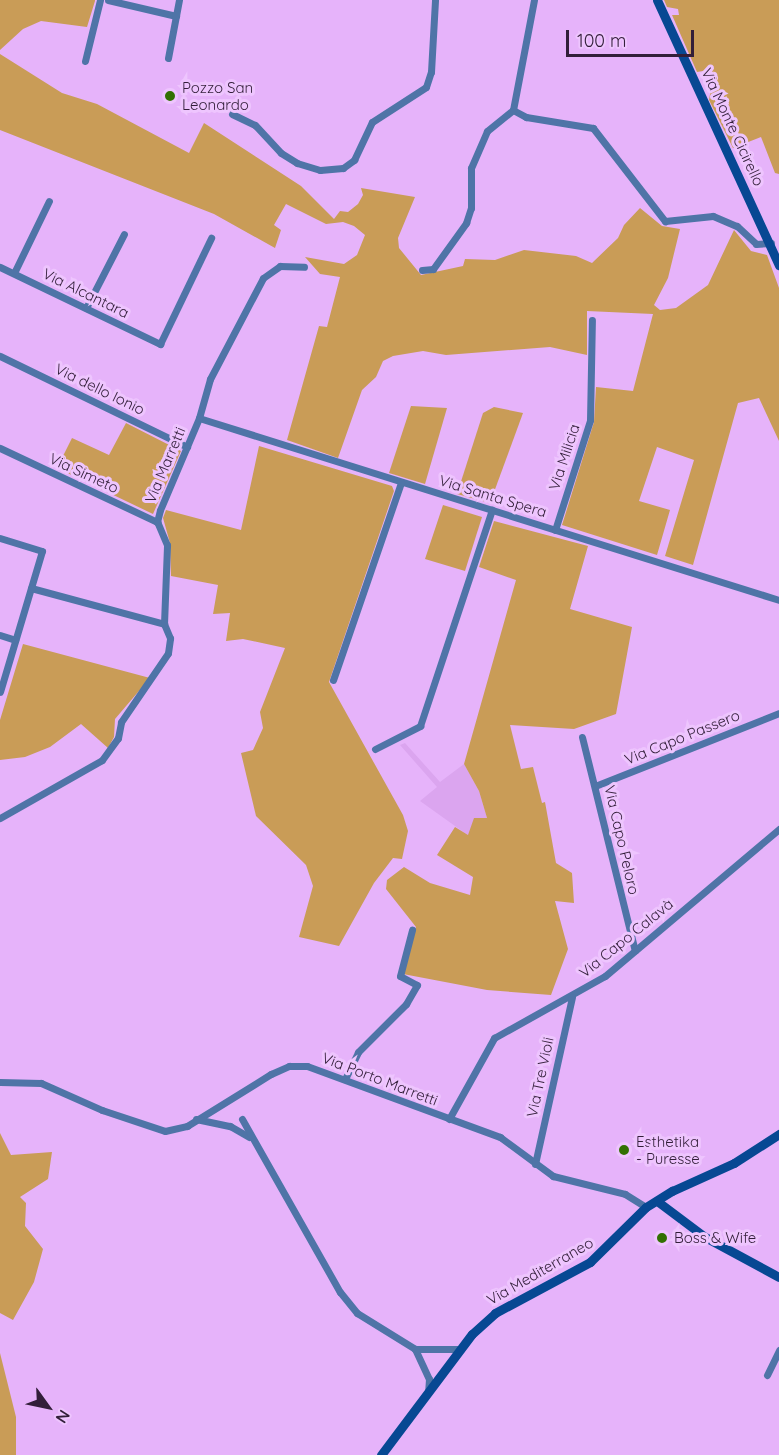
<!DOCTYPE html>
<meta charset="utf-8">
<style>
body{margin:0}
#map{position:relative;width:779px;height:1455px;overflow:hidden;background:#e6b3fa;font-family:Quicksand,sans-serif}
div>[style]{position:absolute}
.built>*{inset:0;background:#dba5ef}
.green>*{inset:0;background:#c99c57}
.street>*{height:7px;margin:-3.5px;padding:0 3.5px;transform-origin:3.5px;border-radius:3.5px;background:#4f74a7}
.secondary>*{height:9px;margin:-4.5px;padding:0 4.5px;transform-origin:4.5px;border-radius:4.5px;background:#074893}
.dots>*{width:16px;height:16px;translate:-50% -50%;box-sizing:border-box;border:3px solid #eec5fe;border-radius:50%}
span{translate:-50% -50%;white-space:nowrap;text-align:center;line-height:1.15;-webkit-text-stroke:6px #eec5fe;paint-order:stroke}
.poi-label{font-size:15px;color:#321e39}
.left{translate:0 -50%;text-align:left}
.street-label{font-size:15px;color:#321e39}
.north{position:absolute;left:18px;top:1377px;width:60px;height:60px;-webkit-text-stroke:4px #eec5fe;paint-order:stroke;rotate:123deg;font-size:16px;font-weight:700;line-height:24px;text-align:center;color:#321e39}
.north::after{content:'';display:block;margin:auto;width:21px;height:27px;background:#321e39;clip-path:polygon(50% 0,100% 100%,50% 72%,0 100%)}
.scale{position:absolute;left:566px;top:30px;width:128px;height:27px;box-sizing:border-box;border:3px solid #321e39;border-top:0;padding-left:8px;font-size:18px;line-height:21px;white-space:nowrap;color:#321e39;-webkit-text-stroke:4px #eec5fe;paint-order:stroke}
</style>
<div id="map">
<div class="built">
<div style="clip-path:polygon(405px 743px,440px 782px,464px 764px,479px 791px,487px 818px,469px 836px,420px 801px,437px 787px,400px 745px)"></div>
</div>
<div class="green">
<div style="clip-path:polygon(0 0,95px 0,95px 1px,87px 27px,41px 21px,23px 29px,0 50px)"></div>
<div style="clip-path:polygon(664px 0,779px 0,779px 174px,775px 173px,761px 137px,733px 148px,709px 100px,712px 83px,703px 71px,697px 72px,672px 15px,679px 15px,678px 9px,667px 7px)"></div>
<div style="clip-path:polygon(0 54px,62px 93px,97px 104px,189px 153px,204px 123px,301px 186px,334px 219px,340px 211px,348px 212px,358px 204px,363px 195px,361px 188px,415px 197px,398px 238px,399px 248px,421px 275px,463px 266px,465px 259px,495px 260px,524px 250px,576px 256px,592px 263px,618px 238px,624px 225px,640px 208px,662px 226px,680px 229px,668px 278px,654px 305px,660px 310px,676px 308px,708px 285px,734px 230px,751px 251px,767px 255px,779px 288px,779px 441px,759px 398px,738px 403px,693px 565px,665px 556px,694px 460px,657px 447px,639px 501px,670px 510px,657px 555px,562px 525px,594px 422px,596px 387px,633px 391px,653px 314px,587px 311px,587px 355px,550px 347px,446px 355px,423px 351px,393px 356px,383px 361px,376px 377px,362px 390px,338px 458px,287px 440px,319px 326px,327px 327px,340px 277px,320px 274px,305px 257px,344px 264px,357px 255px,365px 235px,354px 226px,343px 222px,326px 224px,286px 204px,274px 225px,281px 230px,275px 248px,214px 214px,0 130px)"></div>
<div style="clip-path:polygon(411px 406px,447px 408px,425px 484px,389px 473px)"></div>
<div style="clip-path:polygon(494px 407px,523px 413px,490px 503px,457px 494px,483px 413px)"></div>
<div style="clip-path:polygon(126px 423px,181px 451px,153px 514px,57px 468px,72px 438px,109px 455px)"></div>
<div style="clip-path:polygon(259px 446px,392px 486px,394px 491px,329px 682px,403px 815px,408px 831px,402px 859px,393px 858px,374px 883px,339px 946px,299px 937px,313px 886px,306px 865px,256px 816px,241px 753px,253px 750px,263px 728px,260px 712px,285px 648px,243px 639px,226px 641px,230px 613px,213px 614px,218px 585px,171px 576px,170px 543px,163px 518px,166px 510px,241px 530px)"></div>
<div style="clip-path:polygon(443px 505px,482px 517px,465px 571px,425px 559px)"></div>
<div style="clip-path:polygon(494px 521px,588px 546px,570px 609px,632px 627px,616px 714px,574px 729px,510px 725px,521px 769px,533px 767px,542px 803px,545px 802px,556px 863px,572px 873px,574px 903px,555px 901px,568px 949px,551px 995px,487px 990px,403px 974px,416px 927px,386px 889px,387px 880px,404px 867px,430px 883px,470px 895px,473px 877px,437px 855px,455px 827px,468px 835px,474px 818px,487px 818px,479px 791px,464px 764px,516px 580px,479px 567px)"></div>
<div style="clip-path:polygon(23px 644px,150px 678px,115px 719px,114px 737px,108px 748px,81px 724px,50px 747px,25px 757px,0 760px,0 720px)"></div>
<div style="clip-path:polygon(0 1133px,11px 1155px,52px 1152px,48px 1179px,20px 1197px,26px 1203px,25px 1226px,43px 1249px,34px 1282px,13px 1320px,0 1313px)"></div>
<div style="clip-path:polygon(0 1353px,16px 1417px,16px 1455px,0 1455px)"></div>
</div>
<div class="street">
<div style="left:108px;top:0;width:70px;rotate:13.2deg"></div>
<div style="left:168px;top:58px;width:59px;rotate:-79.3deg"></div>
<div style="left:85px;top:61px;width:63px;rotate:-76.2deg"></div>
<div style="left:513px;top:110px;width:15px;rotate:28deg"></div>
<div style="left:526px;top:117px;width:68px;rotate:9.3deg"></div>
<div style="left:593px;top:128px;width:118px;rotate:52.3deg"></div>
<div style="left:665px;top:221px;width:48px;rotate:-5.9deg"></div>
<div style="left:713px;top:216px;width:26px;rotate:23deg"></div>
<div style="left:737px;top:226px;width:26px;rotate:43deg"></div>
<div style="left:756px;top:244px;width:15px;rotate:-4deg"></div>
<div style="left:232px;top:114px;width:25px;rotate:26deg"></div>
<div style="left:255px;top:125px;width:38px;rotate:47deg"></div>
<div style="left:281px;top:153px;width:19px;rotate:32deg"></div>
<div style="left:297px;top:163px;width:24px;rotate:17deg"></div>
<div style="left:320px;top:170px;width:23px;rotate:-5deg"></div>
<div style="left:343px;top:168px;width:14px;rotate:-36deg"></div>
<div style="left:354px;top:160px;width:42px;rotate:-64.7deg"></div>
<div style="left:372px;top:122px;width:64px;rotate:-32.9deg"></div>
<div style="left:426px;top:87px;width:16px;rotate:-72deg"></div>
<div style="left:431px;top:72px;width:72px;rotate:-86.8deg"></div>
<div style="left:0;top:267px;width:178px;rotate:25.7deg"></div>
<div style="left:160px;top:344px;width:118px;rotate:-64.3deg"></div>
<div style="left:422px;top:270px;width:11px;rotate:-5deg"></div>
<div style="left:433px;top:269px;width:57px;rotate:-54.3deg"></div>
<div style="left:466px;top:223px;width:16px;rotate:-72deg"></div>
<div style="left:471px;top:208px;width:40px;rotate:-90deg"></div>
<div style="left:471px;top:168px;width:40px;rotate:-66.6deg"></div>
<div style="left:487px;top:131px;width:33px;rotate:-39deg"></div>
<div style="left:513px;top:110px;width:112px;rotate:-79.2deg"></div>
<div style="left:14px;top:273px;width:80px;rotate:-64.1deg"></div>
<div style="left:86px;top:308px;width:83px;rotate:-62.8deg"></div>
<div style="left:0;top:356px;width:208px;rotate:25.9deg"></div>
<div style="left:199px;top:418px;width:608px;rotate:17.42deg"></div>
<div style="left:0;top:448px;width:174px;rotate:25.2deg"></div>
<div style="left:555px;top:530px;width:115px;rotate:-72.3deg"></div>
<div style="left:590px;top:420px;width:100px;rotate:-88.9deg"></div>
<div style="left:0;top:538px;width:44px;rotate:17.2deg"></div>
<div style="left:42px;top:551px;width:147px;rotate:106.6deg"></div>
<div style="left:31px;top:588px;width:138px;rotate:15.1deg"></div>
<div style="left:0;top:635px;width:16px;rotate:18deg"></div>
<div style="left:333px;top:680px;width:209px;rotate:-71deg"></div>
<div style="left:582px;top:737px;width:220px;rotate:76.1deg"></div>
<div style="left:375px;top:749px;width:51px;rotate:-27.1deg"></div>
<div style="left:420px;top:726px;width:228px;rotate:-71.6deg"></div>
<div style="left:595px;top:786px;width:198px;rotate:-21.6deg"></div>
<div style="left:0;top:818px;width:117px;rotate:-29.6deg"></div>
<div style="left:102px;top:760px;width:27px;rotate:-54deg"></div>
<div style="left:118px;top:738px;width:16px;rotate:-79deg"></div>
<div style="left:121px;top:722px;width:83px;rotate:-55.7deg"></div>
<div style="left:168px;top:653px;width:15px;rotate:-82deg"></div>
<div style="left:170px;top:638px;width:15px;rotate:-113deg"></div>
<div style="left:164px;top:624px;width:79px;rotate:-87.8deg"></div>
<div style="left:167px;top:545px;width:25px;rotate:-113deg"></div>
<div style="left:157px;top:522px;width:12px;rotate:-76deg"></div>
<div style="left:160px;top:510px;width:100px;rotate:-67deg"></div>
<div style="left:199px;top:418px;width:41px;rotate:-74.2deg"></div>
<div style="left:210px;top:379px;width:114px;rotate:-62.3deg"></div>
<div style="left:263px;top:278px;width:21px;rotate:-35deg"></div>
<div style="left:280px;top:266px;width:24px;rotate:2deg"></div>
<div style="left:345px;top:1079px;width:30px;rotate:-64deg"></div>
<div style="left:358px;top:1052px;width:68px;rotate:-45deg"></div>
<div style="left:406px;top:1004px;width:22px;rotate:-60deg"></div>
<div style="left:417px;top:985px;width:19px;rotate:-152deg"></div>
<div style="left:400px;top:976px;width:48px;rotate:-75.4deg"></div>
<div style="left:0;top:1082px;width:41px;rotate:1.4deg"></div>
<div style="left:41px;top:1083px;width:67px;rotate:23.9deg"></div>
<div style="left:102px;top:1110px;width:66px;rotate:18.4deg"></div>
<div style="left:165px;top:1131px;width:23px;rotate:-13deg"></div>
<div style="left:187px;top:1126px;width:99px;rotate:-31.8deg"></div>
<div style="left:271px;top:1074px;width:20px;rotate:-24deg"></div>
<div style="left:289px;top:1066px;width:18px"></div>
<div style="left:307px;top:1066px;width:206px;rotate:20.2deg"></div>
<div style="left:500px;top:1137px;width:66px;rotate:36.3deg"></div>
<div style="left:553px;top:1176px;width:74px;rotate:14deg"></div>
<div style="left:625px;top:1194px;width:25px;rotate:32deg"></div>
<div style="left:196px;top:1119px;width:35px;rotate:12deg"></div>
<div style="left:230px;top:1126px;width:22px;rotate:30deg"></div>
<div style="left:242px;top:1119px;width:199px;rotate:60.5deg"></div>
<div style="left:340px;top:1292px;width:27px;rotate:51deg"></div>
<div style="left:357px;top:1313px;width:68px;rotate:31.8deg"></div>
<div style="left:415px;top:1349px;width:46px"></div>
<div style="left:449px;top:1119px;width:93px;rotate:-60.9deg"></div>
<div style="left:494px;top:1038px;width:127px;rotate:-29.2deg"></div>
<div style="left:605px;top:976px;width:228px;rotate:-40.2deg"></div>
<div style="left:535px;top:1164px;width:171px;rotate:-77.5deg"></div>
<div style="left:415px;top:1349px;width:33px;rotate:65deg"></div>
<div style="left:429px;top:1379px;width:13px;rotate:94deg"></div>
<div style="left:767px;top:1375px;width:28px;rotate:-64deg"></div>
</div>
<div class="secondary">
<div style="left:657px;top:0;width:292px;rotate:65.3deg"></div>
<div style="left:657px;top:1201px;width:60px;rotate:36.9deg"></div>
<div style="left:705px;top:1237px;width:84px;rotate:28.4deg"></div>
<div style="left:381px;top:1455px;width:151px;rotate:-53.1deg"></div>
<div style="left:472px;top:1334px;width:31px;rotate:-42deg"></div>
<div style="left:495px;top:1313px;width:108px;rotate:-28.2deg"></div>
<div style="left:590px;top:1262px;width:78px;rotate:-44.5deg"></div>
<div style="left:646px;top:1207px;width:31px;rotate:-32deg"></div>
<div style="left:672px;top:1191px;width:68px;rotate:-24.3deg"></div>
<div style="left:734px;top:1163px;width:54px;rotate:-32.8deg"></div>
</div>
<div class="dots">
<div style="left:170px;top:96px;background:#327002"></div>
<div style="left:624px;top:1150px;background:#327002"></div>
<div style="left:662px;top:1238px;background:#327002"></div>
</div>
<div class="poi-label">
<span class="left" style="left:182px;top:96px">Pozzo San<br>Leonardo</span>
<span class="left" style="left:636px;top:1150px">Esthetika<br>- Puresse</span>
<span class="left" style="left:674px;top:1238px">Boss &amp; Wife</span>
</div>
<div class="street-label">
<span style="left:733px;top:127px;rotate:65deg">Via Monte Cicirello</span>
<span style="left:86px;top:293px;rotate:26deg">Via Alcantara</span>
<span style="left:100px;top:389px;rotate:26deg">Via dello Ionio</span>
<span style="left:564px;top:457px;rotate:-72deg">Via Milicia</span>
<span style="left:165px;top:465px;rotate:-67deg">Via Marretti</span>
<span style="left:84px;top:473px;rotate:25deg">Via Simeto</span>
<span style="left:493px;top:496px;rotate:17deg">Via Santa Spera</span>
<span style="left:682px;top:737px;rotate:-22deg">Via Capo Passero</span>
<span style="left:622px;top:840px;rotate:77deg">Via Capo Peloro</span>
<span style="left:626px;top:938px;rotate:-39deg">Via Capo Calavà</span>
<span style="left:540px;top:1077px;rotate:-78deg">Via Tre Violi</span>
<span style="left:380px;top:1079px;rotate:21deg">Via Porto Marretti</span>
<span style="left:540px;top:1271px;rotate:-30deg">Via Mediterraneo</span>
</div>
<div class="north">N</div>
<div class="scale">100 m</div>
</div>
